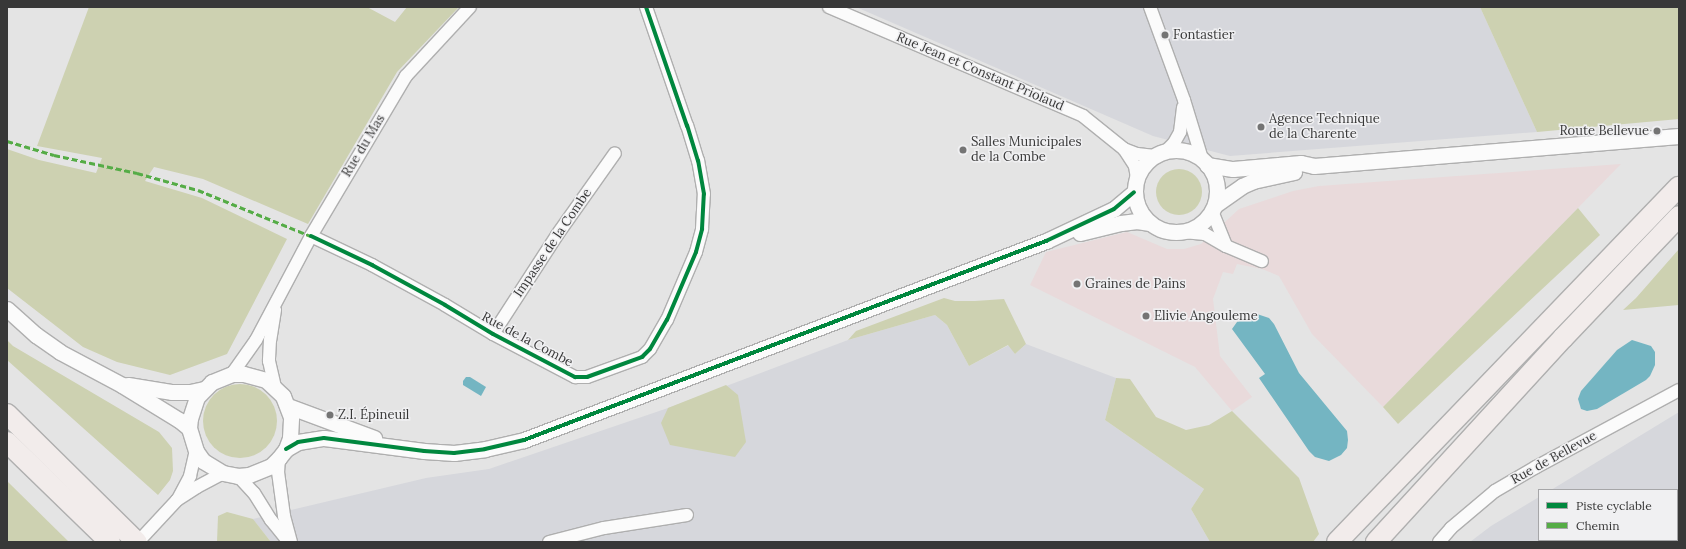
<!DOCTYPE html>
<meta charset="utf-8">
<style>
body{margin:0}
#map{position:relative;width:1686px;height:549px;overflow:hidden;background:#e4e4e4;font-family:Lora,serif}
div>[style]{position:absolute}
.commercial>*{inset:0;background:#e9dadb}
.built>*{inset:0;background:#d6d7dc}
.green>*{inset:0;background:#cdd1b1}
.round{border-radius:50%}
.water>*{inset:0;background:#74b5c2}
.roads{filter:drop-shadow(1px 0 #afafaf) drop-shadow(-1px 0 #afafaf) drop-shadow(0 1px #afafaf) drop-shadow(0 -1px #afafaf)}
.minor>*{height:12px;margin:-6px;padding:0 6px;transform-origin:6px;border-radius:6px;background:#fbfbfb}
.tertiary>*{height:15px;margin:-7.5px;padding:0 7.5px;transform-origin:7.5px;border-radius:7.5px;background:#fbfbfb}
.tertiary>.ring{margin:-7.5px;padding:0;box-sizing:content-box;background:none;border:15px solid #fbfbfb;border-radius:50%}
.trunk>*{height:20px;margin:-10px;padding:0 10px;transform-origin:10px;border-radius:10px;background:#f2eceb}
.quiet>*{height:3px;margin-top:-1.5px;transform-origin:0;background:repeating-linear-gradient(90deg,#55ac46 0 6px,transparent 0 9px)}
.cycleway>*{height:4px;margin:-2px;padding:0 2px;transform-origin:2px;border-radius:2px;background:#00873e}
.dots>*{width:11px;height:11px;translate:-50% -50%;box-sizing:border-box;border:2px solid #f0f0f2;border-radius:50%}
span{translate:-50% -50%;white-space:nowrap;text-align:center;line-height:1.15;-webkit-text-stroke:3px #f0f0f2;paint-order:stroke}
.poi-label{font-size:13px;color:#383838}
.left{translate:0 -50%;text-align:left}
.right{translate:-100% -50%;text-align:right}
.street-label{font-size:13px;color:#383838}
.frame{position:absolute;inset:0;border:8px solid #383838;pointer-events:none}
.legend{position:absolute;left:1538px;top:489px;width:140px;height:52px;box-sizing:border-box;background:#f0f0f2;border:1px solid #a6a6a8;margin:0;padding:5px 7px;list-style:none;font-size:12px;color:#383838}
.legend li{display:flex;align-items:center;gap:8px;height:20px}
.legend b{width:20px;border:1px solid #a6a6a8}
</style>
<div id="map">
<div class="commercial">
<div style="clip-path:polygon(1621px 164px,1383px 407px,1312px 334px,1279px 276px,1262px 269px,1237px 264px,1233px 274px,1223px 272px,1213px 299px,1220px 356px,1252px 397px,1232px 411px,1195px 367px,1030px 285px,1046px 252px,1127px 232px,1167px 249px,1184px 249px,1201px 244px,1239px 209px,1293px 191px,1319px 186px)"></div>
</div>
<div class="built">
<div style="clip-path:polygon(856px 7px,1480px 7px,1537px 132px,1230px 156px,1153px 136px)"></div>
<div style="clip-path:polygon(935px 315px,947px 325px,969px 366px,1009px 345px,1015px 354px,1026px 344px,1116px 378px,1105px 420px,1204px 489px,1191px 509px,1210px 542px,271px 542px,253px 519px,426px 478px,489px 469px,668px 408px,848px 340px)"></div>
<div style="clip-path:polygon(1679px 412px,1679px 542px,1470px 542px,1491px 526px,1539px 497px,1539px 540px,1677px 540px,1677px 490px,1551px 490px)"></div>
</div>
<div class="green">
<div style="clip-path:polygon(89px 7px,367px 7px,395px 22px,407px 7px,459px 7px,397px 72px,308px 224px,203px 179px,154px 167px,145px 181px,202px 198px,287px 239px,227px 354px,170px 375px,117px 362px,83px 347px,7px 288px,7px 149px,39px 160px,96px 173px,102px 158px,37px 146px)"></div>
<div style="clip-path:polygon(1480px 7px,1679px 7px,1679px 119px,1537px 132px)"></div>
<div class="round" style="left:1156px;top:169px;width:46px;height:46px"></div>
<div style="clip-path:polygon(1578px 208px,1600px 235px,1398px 424px,1383px 407px)"></div>
<div style="clip-path:polygon(1679px 249px,1679px 305px,1623px 310px,1636px 298px)"></div>
<div style="clip-path:polygon(944px 298px,955px 301px,975px 301px,1004px 299px,1026px 344px,1015px 354px,1008px 345px,969px 366px,947px 325px,935px 315px,848px 340px,856px 331px)"></div>
<div style="clip-path:polygon(7px 340px,13px 346px,159px 432px,172px 448px,173px 471px,170px 480px,158px 495px,7px 360px)"></div>
<div style="clip-path:polygon(1116px 378px,1130px 379px,1156px 417px,1186px 430px,1209px 425px,1232px 411px,1299px 478px,1319px 534px,1313px 542px,1210px 542px,1191px 509px,1204px 489px,1105px 420px)"></div>
<div class="round" style="left:203px;top:384px;width:74px;height:74px"></div>
<div style="clip-path:polygon(726px 385px,738px 395px,746px 442px,735px 457px,670px 445px,661px 423px,668px 408px)"></div>
<div style="clip-path:polygon(7px 481px,69px 542px,7px 542px)"></div>
<div style="clip-path:polygon(1679px 505px,1679px 542px,1576px 542px,1582px 540px,1677px 540px,1677px 506px)"></div>
<div style="clip-path:polygon(227px 512px,253px 519px,271px 542px,217px 542px,218px 516px)"></div>
</div>
<div class="water">
<div style="clip-path:polygon(1257px 314px,1269px 318px,1274px 324px,1299px 373px,1347px 431px,1348px 440px,1347px 448px,1341px 455px,1329px 461px,1315px 457px,1309px 451px,1259px 378px,1265px 374px,1232px 329px,1237px 322px)"></div>
<div style="clip-path:polygon(1632px 340px,1651px 346px,1655px 352px,1655px 365px,1650px 376px,1646px 380px,1597px 409px,1587px 411px,1581px 409px,1578px 399px,1581px 391px,1617px 350px)"></div>
<div style="clip-path:polygon(466px 377px,470px 377px,486px 387px,481px 396px,463px 385px,463px 381px)"></div>
</div>
<div class="roads">
<div class="minor">
<div style="left:829px;top:7px;width:276px;rotate:23.2deg"></div>
<div style="left:1083px;top:116px;width:53px;rotate:38.8deg"></div>
<div style="left:1124px;top:149px;width:14px;rotate:21deg"></div>
<div style="left:1137px;top:154px;width:18px;rotate:6deg"></div>
<div style="left:1150px;top:7px;width:99px;rotate:69.9deg"></div>
<div style="left:1184px;top:100px;width:62px;rotate:73deg"></div>
<div style="left:1124px;top:149px;width:20px;rotate:57deg"></div>
<div style="left:1135px;top:166px;width:12px;rotate:81deg"></div>
<div style="left:1166px;top:151px;width:11px;rotate:-45deg"></div>
<div style="left:1174px;top:143px;width:13px;rotate:-61deg"></div>
<div style="left:1180px;top:132px;width:25px;rotate:-83deg"></div>
<div style="left:1212px;top:211px;width:38px;rotate:68deg"></div>
<div style="left:1183px;top:232px;width:22px;rotate:5deg"></div>
<div style="left:1205px;top:234px;width:24px;rotate:30deg"></div>
<div style="left:1226px;top:246px;width:39px;rotate:23deg"></div>
<div style="left:311px;top:236px;width:68px;rotate:25.4deg"></div>
<div style="left:372px;top:265px;width:83px;rotate:28.7deg"></div>
<div style="left:445px;top:305px;width:56px;rotate:31.1deg"></div>
<div style="left:493px;top:334px;width:93px;rotate:27.7deg"></div>
<div style="left:575px;top:377px;width:12px"></div>
<div style="left:587px;top:377px;width:59px;rotate:-20deg"></div>
<div style="left:642px;top:357px;width:11px;rotate:-45deg"></div>
<div style="left:650px;top:349px;width:34px;rotate:-60deg"></div>
<div style="left:667px;top:320px;width:74px;rotate:-66.9deg"></div>
<div style="left:696px;top:252px;width:24px;rotate:-75deg"></div>
<div style="left:702px;top:229px;width:35px;rotate:-87deg"></div>
<div style="left:704px;top:194px;width:34px;rotate:-100deg"></div>
<div style="left:698px;top:161px;width:37px;rotate:-107deg"></div>
<div style="left:687px;top:126px;width:126px;rotate:-109deg"></div>
<div style="left:275px;top:310px;width:30px;rotate:99deg"></div>
<div style="left:270px;top:340px;width:21px;rotate:93deg"></div>
<div style="left:269px;top:361px;width:27px;rotate:77deg"></div>
<div style="left:493px;top:334px;width:118px;rotate:-57.1deg"></div>
<div style="left:557px;top:235px;width:100px;rotate:-54.7deg"></div>
<div style="left:232px;top:374px;width:42px;rotate:-54.8deg"></div>
<div style="left:256px;top:340px;width:118px;rotate:-62.1deg"></div>
<div style="left:311px;top:236px;width:186px;rotate:-59.3deg"></div>
<div style="left:406px;top:76px;width:94px;rotate:-47.2deg"></div>
<div style="left:279px;top:458px;width:14px;rotate:94deg"></div>
<div style="left:278px;top:472px;width:44px;rotate:82.2deg"></div>
<div style="left:284px;top:516px;width:27px;rotate:75deg"></div>
<div style="left:238px;top:476px;width:23px;rotate:47deg"></div>
<div style="left:254px;top:493px;width:32px;rotate:58deg"></div>
<div style="left:271px;top:520px;width:28px;rotate:51deg"></div>
<div style="left:178px;top:499px;width:26px;rotate:-62deg"></div>
<div style="left:190px;top:476px;width:26px;rotate:-77deg"></div>
<div style="left:138px;top:542px;width:57px;rotate:-47.1deg"></div>
<div style="left:177px;top:500px;width:24px;rotate:-33deg"></div>
<div style="left:197px;top:487px;width:30px;rotate:-28deg"></div>
<div style="left:549px;top:542px;width:57px;rotate:-14.3deg"></div>
<div style="left:604px;top:528px;width:84px;rotate:-8.9deg"></div>
<div style="left:1439px;top:542px;width:18px;rotate:-49deg"></div>
<div style="left:1451px;top:528px;width:57px;rotate:-40.1deg"></div>
<div style="left:1495px;top:491px;width:48px;rotate:-30.3deg"></div>
<div style="left:1536px;top:467px;width:162px;rotate:-28.3deg"></div>
</div>
<div class="tertiary">
<div class="ring" style="left:1135px;top:150px;width:67px;height:67px"></div>
<div style="left:1207px;top:165px;width:26px;rotate:9deg"></div>
<div style="left:1233px;top:169px;width:68px;rotate:-5deg"></div>
<div style="left:1301px;top:163px;width:13px;rotate:13deg"></div>
<div style="left:1314px;top:166px;width:366px;rotate:-4.7deg"></div>
<div style="left:1215px;top:205px;width:33px;rotate:-35deg"></div>
<div style="left:1242px;top:186px;width:12px;rotate:-24deg"></div>
<div style="left:1253px;top:181px;width:42px;rotate:-12.4deg"></div>
<div style="left:1080px;top:233px;width:42px;rotate:-13.7deg"></div>
<div style="left:1121px;top:223px;width:16px;rotate:-7deg"></div>
<div style="left:1137px;top:221px;width:13px;rotate:9deg"></div>
<div style="left:7px;top:309px;width:39px;rotate:42deg"></div>
<div style="left:36px;top:335px;width:29px;rotate:35deg"></div>
<div style="left:60px;top:352px;width:70px;rotate:28deg"></div>
<div style="left:122px;top:385px;width:67px;rotate:31.6deg"></div>
<div style="left:179px;top:420px;width:13px;rotate:39deg"></div>
<div style="left:189px;top:428px;width:24px;rotate:73deg"></div>
<div style="left:196px;top:451px;width:12px;rotate:55deg"></div>
<div style="left:203px;top:461px;width:23px;rotate:31deg"></div>
<div style="left:223px;top:473px;width:15px;rotate:11deg"></div>
<div style="left:238px;top:476px;width:11px;rotate:-5deg"></div>
<div style="left:249px;top:475px;width:24px;rotate:-22deg"></div>
<div style="left:271px;top:466px;width:11px;rotate:-45deg"></div>
<div style="left:279px;top:458px;width:11px;rotate:-52deg"></div>
<div style="left:286px;top:449px;width:12px;rotate:-70deg"></div>
<div style="left:290px;top:438px;width:21px;rotate:-87deg"></div>
<div style="left:291px;top:417px;width:22px;rotate:-111deg"></div>
<div style="left:283px;top:396px;width:23px;rotate:-137deg"></div>
<div style="left:266px;top:380px;width:24px;rotate:-165deg"></div>
<div style="left:243px;top:374px;width:11px;rotate:180deg"></div>
<div style="left:232px;top:374px;width:22px;rotate:158deg"></div>
<div style="left:212px;top:382px;width:21px;rotate:135deg"></div>
<div style="left:197px;top:397px;width:22px;rotate:108deg"></div>
<div style="left:190px;top:418px;width:10px;rotate:96deg"></div>
<div style="left:128px;top:385px;width:45px;rotate:9deg"></div>
<div style="left:172px;top:392px;width:18px"></div>
<div style="left:190px;top:392px;width:14px;rotate:-12deg"></div>
<div style="left:288px;top:406px;width:92px;rotate:20.4deg"></div>
<div style="left:286px;top:449px;width:14px;rotate:-30deg"></div>
<div style="left:298px;top:442px;width:26px;rotate:-9deg"></div>
<div style="left:324px;top:438px;width:101px;rotate:7.4deg"></div>
<div style="left:424px;top:451px;width:30px;rotate:4deg"></div>
<div style="left:454px;top:453px;width:31px;rotate:-7deg"></div>
<div style="left:485px;top:449px;width:40px;rotate:-13deg"></div>
<div style="left:524px;top:440px;width:559px;rotate:-20.87deg"></div>
<div style="left:1046px;top:241px;width:75px;rotate:-25.2deg"></div>
<div style="left:1114px;top:209px;width:26px;rotate:-40deg"></div>
</div>
<div class="trunk">
<div style="left:7px;top:414px;width:182px;rotate:44.6deg"></div>
<div style="left:7px;top:442px;width:144px;rotate:44.2deg"></div>
<div style="left:1337px;top:542px;width:493px;rotate:-46.1deg"></div>
<div style="left:1376px;top:542px;width:277px;rotate:-47.5deg"></div>
<div style="left:1563px;top:338px;width:168px;rotate:-46.4deg"></div>
</div>
</div>
<div class="quiet">
<div style="left:7px;top:141px;width:49px;rotate:16.6deg"></div>
<div style="left:54px;top:155px;width:85px;rotate:12.2deg"></div>
<div style="left:137px;top:173px;width:63px;rotate:15.6deg"></div>
<div style="left:198px;top:190px;width:122px;rotate:22.2deg"></div>
</div>
<div class="cycleway">
<div style="left:311px;top:236px;width:68px;rotate:25.4deg"></div>
<div style="left:372px;top:265px;width:83px;rotate:28.7deg"></div>
<div style="left:445px;top:305px;width:56px;rotate:31.1deg"></div>
<div style="left:493px;top:334px;width:93px;rotate:27.7deg"></div>
<div style="left:575px;top:377px;width:12px"></div>
<div style="left:587px;top:377px;width:59px;rotate:-20deg"></div>
<div style="left:642px;top:357px;width:11px;rotate:-45deg"></div>
<div style="left:650px;top:349px;width:34px;rotate:-60deg"></div>
<div style="left:667px;top:320px;width:74px;rotate:-66.9deg"></div>
<div style="left:696px;top:252px;width:24px;rotate:-75deg"></div>
<div style="left:702px;top:229px;width:35px;rotate:-87deg"></div>
<div style="left:704px;top:194px;width:34px;rotate:-100deg"></div>
<div style="left:698px;top:161px;width:37px;rotate:-107deg"></div>
<div style="left:687px;top:126px;width:126px;rotate:-109deg"></div>
<div style="left:286px;top:449px;width:14px;rotate:-30deg"></div>
<div style="left:298px;top:442px;width:26px;rotate:-9deg"></div>
<div style="left:324px;top:438px;width:101px;rotate:7.4deg"></div>
<div style="left:424px;top:451px;width:30px;rotate:4deg"></div>
<div style="left:454px;top:453px;width:31px;rotate:-7deg"></div>
<div style="left:485px;top:449px;width:40px;rotate:-13deg"></div>
<div style="left:524px;top:440px;width:559px;rotate:-20.87deg"></div>
<div style="left:1046px;top:241px;width:75px;rotate:-25.2deg"></div>
<div style="left:1114px;top:209px;width:26px;rotate:-40deg"></div>
</div>
<div class="dots">
<div style="left:1165px;top:35px;background:#747474"></div>
<div style="left:1261px;top:127px;background:#747474"></div>
<div style="left:1657px;top:131px;background:#747474"></div>
<div style="left:963px;top:150px;background:#747474"></div>
<div style="left:1077px;top:284px;background:#747474"></div>
<div style="left:1146px;top:316px;background:#747474"></div>
<div style="left:330px;top:415px;background:#747474"></div>
</div>
<div class="poi-label">
<span class="left" style="left:1173px;top:35px">Fontastier</span>
<span class="left" style="left:1269px;top:127px">Agence Technique<br>de la Charente</span>
<span class="right" style="left:1649px;top:131px">Route Bellevue</span>
<span class="left" style="left:971px;top:150px">Salles Municipales<br>de la Combe</span>
<span class="left" style="left:1085px;top:284px">Graines de Pains</span>
<span class="left" style="left:1154px;top:316px">Elivie Angouleme</span>
<span class="left" style="left:338px;top:415px">Z.I. Épineuil</span>
</div>
<div class="street-label">
<span style="left:980px;top:72px;rotate:23deg">Rue Jean et Constant Priolaud</span>
<span style="left:364px;top:146px;rotate:-59deg">Rue du Mas</span>
<span style="left:553px;top:243px;rotate:-56deg">Impasse de la Combe</span>
<span style="left:527px;top:340px;rotate:28deg">Rue de la Combe</span>
<span style="left:1554px;top:458px;rotate:-29deg">Rue de Bellevue</span>
</div>
<div class="frame"></div>
<ul class="legend">
<li><b style="height:5px;background:#00873e"></b>Piste cyclable</li>
<li><b style="height:5px;background:#55ac46"></b>Chemin</li>
</ul>
</div>
